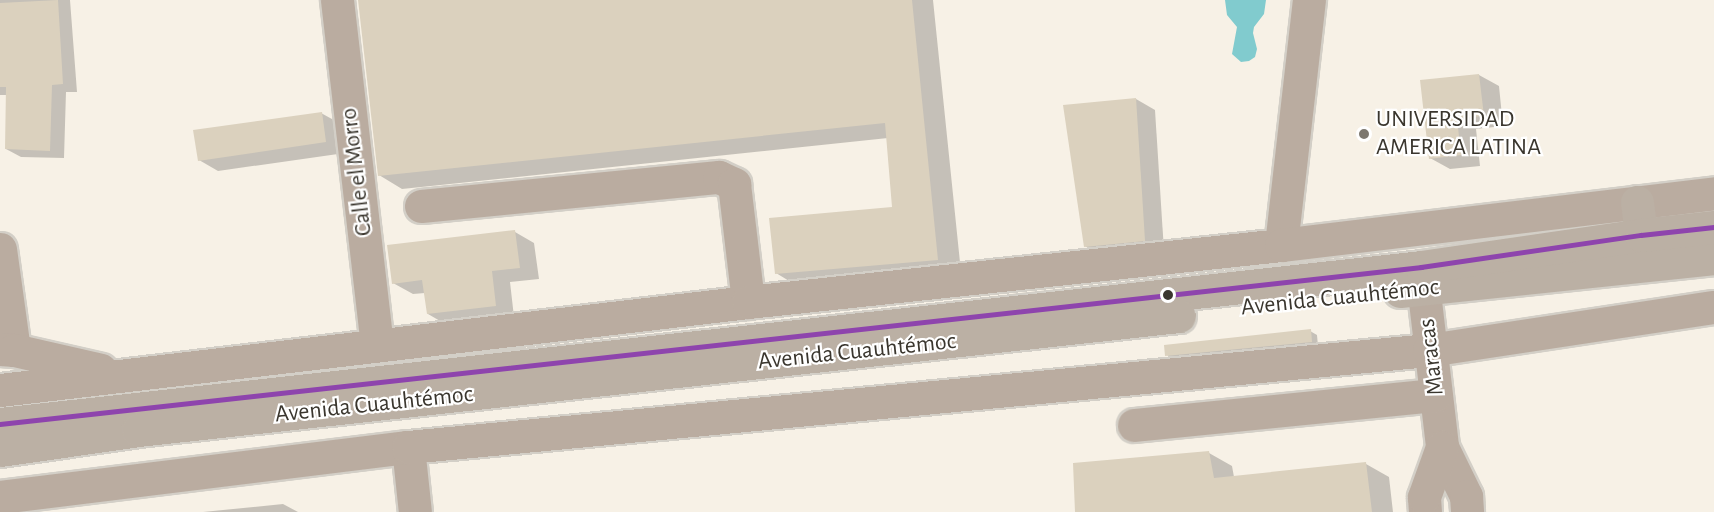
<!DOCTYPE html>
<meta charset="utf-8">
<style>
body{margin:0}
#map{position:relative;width:1714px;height:512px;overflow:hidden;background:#f7f1e6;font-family:"Alegreya Sans",sans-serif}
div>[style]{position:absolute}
.water>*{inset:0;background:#81cbce}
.shadow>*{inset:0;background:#0003}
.building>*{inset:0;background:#dbd1be}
.roads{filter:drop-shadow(2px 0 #d3cfc7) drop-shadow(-2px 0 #d3cfc7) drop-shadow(0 2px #d3cfc7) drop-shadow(0 -2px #d3cfc7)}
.minor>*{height:33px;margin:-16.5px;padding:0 16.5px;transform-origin:16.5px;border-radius:16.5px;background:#baaca0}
.major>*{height:33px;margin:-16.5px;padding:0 16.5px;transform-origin:16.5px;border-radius:16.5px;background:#bbb0a4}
.bus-1>*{height:4.5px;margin:-2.25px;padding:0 2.25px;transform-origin:2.25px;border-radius:2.25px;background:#8e44ad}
.dots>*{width:16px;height:16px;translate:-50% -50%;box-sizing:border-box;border:3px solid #fff;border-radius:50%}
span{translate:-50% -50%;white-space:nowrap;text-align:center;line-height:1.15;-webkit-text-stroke:4.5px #fff;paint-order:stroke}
.poi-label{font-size:24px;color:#3a362e}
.left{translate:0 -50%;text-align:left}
.street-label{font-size:24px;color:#3a362e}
</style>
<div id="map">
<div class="water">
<div style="clip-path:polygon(1225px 0,1266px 0,1264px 14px,1254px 27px,1253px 33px,1257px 49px,1255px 57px,1249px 61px,1241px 62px,1232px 54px,1237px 27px,1227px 15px)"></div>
</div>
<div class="shadow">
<div style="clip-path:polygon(0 0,70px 0,77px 92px,66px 92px,64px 158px,21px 157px,6px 149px,7px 95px,0 95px)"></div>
<div style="clip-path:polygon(360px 0,933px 0,961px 272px,799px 287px,776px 273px,894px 208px,888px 138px,402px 189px,379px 175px)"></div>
<div style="clip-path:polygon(1479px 75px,1499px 86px,1503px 126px,1476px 129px,1480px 166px,1450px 169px,1430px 158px,1422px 81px)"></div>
<div style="clip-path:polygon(1136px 99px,1155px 110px,1164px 251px,1104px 258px,1085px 246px)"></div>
<div style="clip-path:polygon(321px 113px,341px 124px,345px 153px,218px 171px,199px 160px)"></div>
<div style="clip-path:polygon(515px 232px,534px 243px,539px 279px,510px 282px,514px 317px,447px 325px,428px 314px,425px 293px,413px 294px,393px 283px)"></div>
<div style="clip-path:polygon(1155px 279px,1158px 281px,1017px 297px,1012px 294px)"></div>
<div style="clip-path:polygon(1310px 331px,1317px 335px,1318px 346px,1174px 359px,1167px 355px)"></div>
<div style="clip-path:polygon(1209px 453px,1232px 466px,1234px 477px,1366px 464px,1389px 477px,1393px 512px,1076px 512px)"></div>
<div style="clip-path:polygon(283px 504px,298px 512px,203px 512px)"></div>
</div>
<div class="building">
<div style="clip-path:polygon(58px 0,63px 84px,52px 85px,50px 151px,5px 149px,6px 87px,0 87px,0 3px)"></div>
<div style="clip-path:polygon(358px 0,912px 0,938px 260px,775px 274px,769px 218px,892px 207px,885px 123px,378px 176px)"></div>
<div style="clip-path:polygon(1479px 74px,1484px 116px,1457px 118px,1461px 155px,1429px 159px,1420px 80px)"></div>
<div style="clip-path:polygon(1136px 98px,1145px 241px,1084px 247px,1063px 105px)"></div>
<div style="clip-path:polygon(322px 112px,326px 142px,198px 161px,193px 130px)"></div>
<div style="clip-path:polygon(515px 230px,520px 268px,492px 271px,496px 306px,427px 314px,422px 280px,392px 284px,387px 245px)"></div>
<div style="clip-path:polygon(1311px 329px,1312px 342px,1165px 356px,1164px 345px)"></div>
<div style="clip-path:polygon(1209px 451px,1214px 478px,1366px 462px,1372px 512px,1075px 512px,1073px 463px)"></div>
</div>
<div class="roads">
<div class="minor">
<div style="left:337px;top:0;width:347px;rotate:83.4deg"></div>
<div style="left:421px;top:206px;width:299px;rotate:-5.6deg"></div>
<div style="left:719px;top:177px;width:17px;rotate:25deg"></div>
<div style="left:734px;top:184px;width:119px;rotate:83.2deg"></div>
<div style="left:1281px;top:245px;width:247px;rotate:-83.5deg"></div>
<div style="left:0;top:249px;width:102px;rotate:82.1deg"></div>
<div style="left:1421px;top:267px;width:181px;rotate:83.3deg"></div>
<div style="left:1442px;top:447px;width:55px;rotate:63.9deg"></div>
<div style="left:1466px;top:496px;width:16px;rotate:86deg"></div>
<div style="left:0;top:349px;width:14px;rotate:4deg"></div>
<div style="left:14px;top:350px;width:89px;rotate:12.9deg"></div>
<div style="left:0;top:390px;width:753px;rotate:-6.71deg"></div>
<div style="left:748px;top:302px;width:536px;rotate:-6.1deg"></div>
<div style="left:1281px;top:245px;width:436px;rotate:-6.8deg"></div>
<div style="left:1134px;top:425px;width:303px;rotate:-5.7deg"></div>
<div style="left:408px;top:447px;width:65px;rotate:83.9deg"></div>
<div style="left:0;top:497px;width:411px;rotate:-7deg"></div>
<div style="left:408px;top:447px;width:1026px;rotate:-5.43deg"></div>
<div style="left:1429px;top:350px;width:288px;rotate:-8.6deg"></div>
<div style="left:1425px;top:512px;width:15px;rotate:-94deg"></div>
<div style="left:1424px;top:497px;width:53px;rotate:-70.2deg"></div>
</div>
<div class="major">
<div style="left:1637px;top:202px;width:33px;rotate:83deg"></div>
<div style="left:1400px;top:291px;width:316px;rotate:-6deg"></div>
<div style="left:0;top:424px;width:1430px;rotate:-6.3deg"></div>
<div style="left:1421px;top:267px;width:222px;rotate:-8.3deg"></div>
<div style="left:1641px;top:235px;width:73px;rotate:-6.3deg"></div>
<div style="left:0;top:450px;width:139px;rotate:-8.2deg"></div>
<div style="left:138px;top:430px;width:1047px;rotate:-6.25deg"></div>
</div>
</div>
<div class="bus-1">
<div style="left:0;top:424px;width:1430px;rotate:-6.3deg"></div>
<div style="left:1421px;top:267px;width:222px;rotate:-8.3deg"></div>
<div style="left:1641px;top:235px;width:73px;rotate:-6.3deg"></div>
</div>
<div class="dots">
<div style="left:1364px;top:134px;background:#7c776e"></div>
<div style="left:1168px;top:295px;background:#3a362e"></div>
</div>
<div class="poi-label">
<span class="left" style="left:1376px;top:134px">UNIVERSIDAD<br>AMERICA LATINA</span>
</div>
<div class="street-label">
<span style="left:357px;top:172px;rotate:-97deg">Calle el Morro</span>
<span style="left:1340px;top:298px;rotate:-6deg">Avenida Cuauhtémoc</span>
<span style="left:857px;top:352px;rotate:-6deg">Avenida Cuauhtémoc</span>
<span style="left:1432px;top:357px;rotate:-97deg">Maracas</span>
<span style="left:374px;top:405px;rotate:-6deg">Avenida Cuauhtémoc</span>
</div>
</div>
